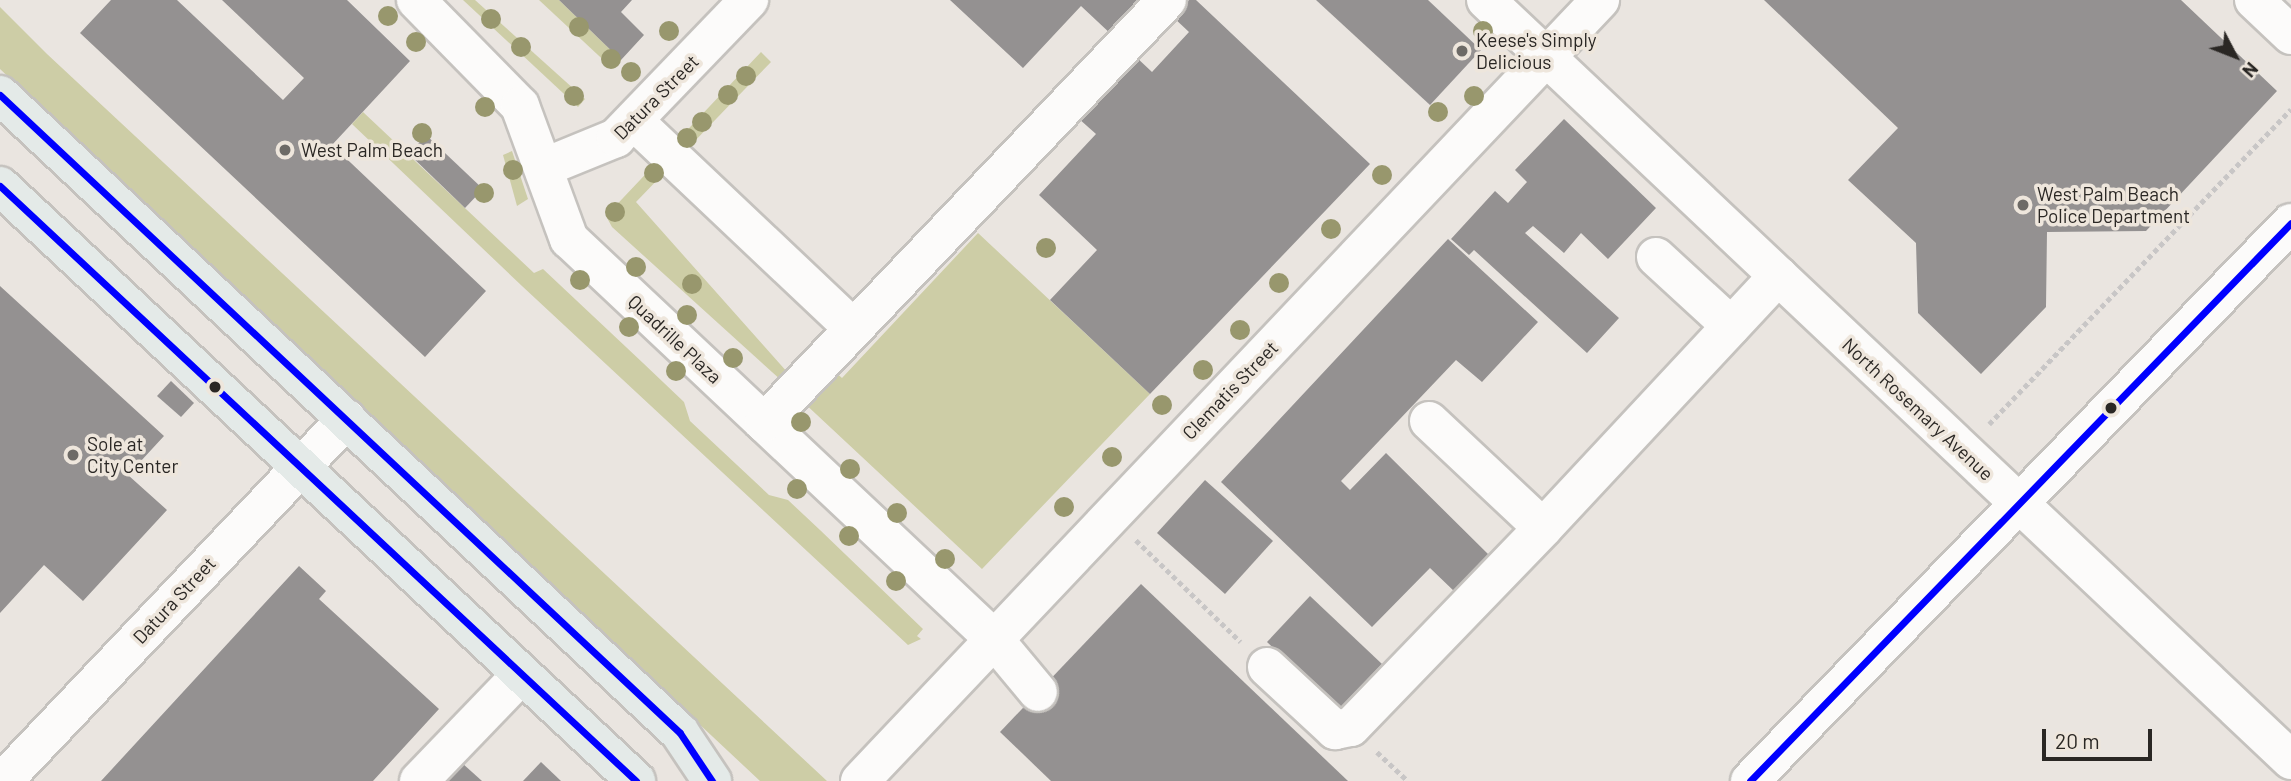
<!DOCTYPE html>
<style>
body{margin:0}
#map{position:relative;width:2291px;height:781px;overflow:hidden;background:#eae5e0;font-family:Barlow,sans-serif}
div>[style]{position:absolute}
.green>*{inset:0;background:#cdcda6}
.building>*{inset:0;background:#949191}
.path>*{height:4.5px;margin-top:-2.25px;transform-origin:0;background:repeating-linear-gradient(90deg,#c8c6c6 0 5px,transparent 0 8.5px)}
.roads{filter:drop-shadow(2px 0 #c5c2be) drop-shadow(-2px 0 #c5c2be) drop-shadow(0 2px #c5c2be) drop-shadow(0 -2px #c5c2be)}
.minor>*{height:38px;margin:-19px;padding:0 19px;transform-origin:19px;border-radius:19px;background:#fcfbfa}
.major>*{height:38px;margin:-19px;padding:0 19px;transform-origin:19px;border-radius:19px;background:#e4eae8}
.bus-1>*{height:7px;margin:-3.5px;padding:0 3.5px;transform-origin:3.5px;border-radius:3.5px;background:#00f}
.trees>*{width:20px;height:20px;margin:-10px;border-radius:50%;background:#98976d}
.dots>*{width:19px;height:19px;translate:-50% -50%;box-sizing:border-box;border:4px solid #eee6dc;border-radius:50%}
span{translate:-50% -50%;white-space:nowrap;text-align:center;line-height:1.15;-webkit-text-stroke:7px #eee6dc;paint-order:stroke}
.poi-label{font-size:19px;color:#2a2724}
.left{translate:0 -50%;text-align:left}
.street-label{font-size:19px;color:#2a2724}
.north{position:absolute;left:2200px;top:21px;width:70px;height:70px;-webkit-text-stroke:5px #eee6dc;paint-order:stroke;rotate:132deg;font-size:19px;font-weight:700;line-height:28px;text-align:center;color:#2a2724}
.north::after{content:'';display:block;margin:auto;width:24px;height:32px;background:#2a2724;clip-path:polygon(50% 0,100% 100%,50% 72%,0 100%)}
.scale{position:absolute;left:2042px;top:729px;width:110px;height:32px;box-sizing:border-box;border:4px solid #2a2724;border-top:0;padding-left:9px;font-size:21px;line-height:24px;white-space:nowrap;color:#2a2724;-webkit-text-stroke:5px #eee6dc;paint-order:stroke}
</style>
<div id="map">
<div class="green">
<div style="clip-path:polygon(463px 0,475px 0,585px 99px,578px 107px)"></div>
<div style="clip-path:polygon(539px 0,559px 0,621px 60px,613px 69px)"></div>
<div style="clip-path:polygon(0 7px,47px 54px,827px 781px,760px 781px,0 69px)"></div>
<div style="clip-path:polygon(761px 52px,771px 62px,636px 202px,788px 373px,782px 381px,612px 227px,606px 216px)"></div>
<div style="clip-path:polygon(363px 112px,534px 273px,543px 269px,643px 363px,684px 402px,690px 421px,769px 495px,788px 500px,820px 530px,923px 629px,917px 636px,921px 639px,908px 645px,522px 286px,352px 124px)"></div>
<div style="clip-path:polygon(512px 151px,528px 199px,517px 206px,503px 155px)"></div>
<div style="clip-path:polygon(978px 233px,1150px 394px,982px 569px,801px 400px,831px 368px,842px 378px)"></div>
</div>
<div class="building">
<div style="clip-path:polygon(111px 0,177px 0,283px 100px,304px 78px,222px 0,347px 0,410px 61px,332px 145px,486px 291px,425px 357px,80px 33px)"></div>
<div style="clip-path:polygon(559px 0,632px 0,621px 12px,644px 35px,621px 60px)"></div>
<div style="clip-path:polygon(950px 0,1146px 0,1113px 36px,1081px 6px,1023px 68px)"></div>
<div style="clip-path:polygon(1189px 0,1196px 0,1370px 164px,1150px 394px,1050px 300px,1097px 250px,1039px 195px,1096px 134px,1078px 118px,1135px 56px,1152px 72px,1189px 32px,1173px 17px)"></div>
<div style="clip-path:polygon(1316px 0,1428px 0,1481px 50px,1430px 105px)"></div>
<div style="clip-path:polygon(1764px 0,2181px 0,2277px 91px,2146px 231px,2047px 232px,2046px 307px,1981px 374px,1918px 313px,1916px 243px,1848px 180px,1898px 128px)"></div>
<div style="clip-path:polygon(1564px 119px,1656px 208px,1608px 259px,1581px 233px,1564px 253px,1533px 226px,1525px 233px,1619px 318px,1587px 353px,1474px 250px,1469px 255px,1451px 239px,1495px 191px,1508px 203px,1527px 182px,1515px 170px)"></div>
<div style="clip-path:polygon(426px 135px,483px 189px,465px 208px,409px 154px)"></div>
<div style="clip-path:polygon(1448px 239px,1538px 322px,1482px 382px,1456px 360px,1341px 481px,1350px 490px,1386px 453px,1490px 556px,1456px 593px,1430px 568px,1372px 627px,1221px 482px)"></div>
<div style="clip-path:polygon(0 286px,164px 436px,128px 475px,167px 510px,83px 601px,44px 565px,0 613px)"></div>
<div style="clip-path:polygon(171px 381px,194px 403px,181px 417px,157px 396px)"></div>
<div style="clip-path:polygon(1205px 480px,1273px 541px,1225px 594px,1157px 533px)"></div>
<div style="clip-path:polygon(299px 566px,326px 591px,319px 599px,439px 709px,373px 781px,101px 781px)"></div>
<div style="clip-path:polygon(1141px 584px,1348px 781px,1051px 781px,1000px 732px)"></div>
<div style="clip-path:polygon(1310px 596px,1382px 664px,1338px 710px,1267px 642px)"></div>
<div style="clip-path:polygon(541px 762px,561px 781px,523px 781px)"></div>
<div style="clip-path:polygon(462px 763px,482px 781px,445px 781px)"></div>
</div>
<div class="path">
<div style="left:1989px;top:424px;width:436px;rotate:-46.2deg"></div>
<div style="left:1136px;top:540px;width:146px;rotate:44.2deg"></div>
<div style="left:1377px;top:752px;width:42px;rotate:43.1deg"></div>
</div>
<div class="roads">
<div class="minor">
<div style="left:416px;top:0;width:148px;rotate:45.5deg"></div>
<div style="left:520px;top:106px;width:142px;rotate:69.8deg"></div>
<div style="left:569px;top:239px;width:582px;rotate:43.26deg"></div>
<div style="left:993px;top:638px;width:70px;rotate:50.2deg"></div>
<div style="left:1486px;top:0;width:1107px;rotate:43.35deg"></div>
<div style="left:2254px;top:0;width:51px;rotate:43.4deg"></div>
<div style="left:635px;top:122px;width:301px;rotate:43.4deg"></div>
<div style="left:545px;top:167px;width:77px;rotate:-22.2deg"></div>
<div style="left:616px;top:138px;width:192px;rotate:-46.1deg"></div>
<div style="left:1656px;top:257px;width:102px;rotate:42.6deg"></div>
<div style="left:1429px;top:421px;width:156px;rotate:43.2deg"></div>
<div style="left:1543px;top:528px;width:345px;rotate:-47deg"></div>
<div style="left:764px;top:423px;width:584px;rotate:-46.39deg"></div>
<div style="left:1267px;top:667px;width:93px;rotate:42.8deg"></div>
<div style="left:1335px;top:730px;width:16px;rotate:-11deg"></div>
<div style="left:1351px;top:727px;width:277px;rotate:-46deg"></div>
<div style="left:3px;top:781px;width:499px;rotate:-46.5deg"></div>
<div style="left:419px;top:781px;width:147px;rotate:-46.1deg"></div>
<div style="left:860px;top:781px;width:1076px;rotate:-46.54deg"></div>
<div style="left:1750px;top:781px;width:777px;rotate:-45.89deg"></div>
</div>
<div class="major">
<div style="left:0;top:95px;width:932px;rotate:43.17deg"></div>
<div style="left:680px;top:733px;width:58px;rotate:56.3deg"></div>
<div style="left:0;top:186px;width:871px;rotate:43.09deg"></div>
</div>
</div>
<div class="bus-1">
<div style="left:0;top:95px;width:932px;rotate:43.17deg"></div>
<div style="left:680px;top:733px;width:58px;rotate:56.3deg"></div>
<div style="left:0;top:186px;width:871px;rotate:43.09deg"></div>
<div style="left:1750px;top:781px;width:777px;rotate:-45.89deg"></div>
</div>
<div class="trees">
<div style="left:388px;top:16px"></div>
<div style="left:491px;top:19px"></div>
<div style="left:579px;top:27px"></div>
<div style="left:669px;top:31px"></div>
<div style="left:1483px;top:31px"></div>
<div style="left:416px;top:42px"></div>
<div style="left:521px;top:47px"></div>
<div style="left:611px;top:59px"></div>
<div style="left:631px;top:72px"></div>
<div style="left:746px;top:76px"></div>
<div style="left:728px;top:95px"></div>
<div style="left:574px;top:96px"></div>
<div style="left:1474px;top:96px"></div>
<div style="left:485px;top:107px"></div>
<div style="left:1438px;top:112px"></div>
<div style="left:702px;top:122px"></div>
<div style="left:422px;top:133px"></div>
<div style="left:687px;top:138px"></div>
<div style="left:513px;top:170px"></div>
<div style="left:654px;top:173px"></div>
<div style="left:1382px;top:175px"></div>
<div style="left:484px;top:193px"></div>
<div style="left:615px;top:212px"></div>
<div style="left:1331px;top:229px"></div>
<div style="left:1046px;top:248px"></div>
<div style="left:636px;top:267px"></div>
<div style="left:580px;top:280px"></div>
<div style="left:1279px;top:283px"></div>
<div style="left:692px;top:284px"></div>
<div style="left:687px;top:315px"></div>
<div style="left:629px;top:327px"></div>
<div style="left:1240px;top:330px"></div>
<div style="left:733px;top:358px"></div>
<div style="left:1203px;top:370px"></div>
<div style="left:676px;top:371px"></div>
<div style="left:1162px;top:405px"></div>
<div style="left:801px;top:422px"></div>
<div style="left:1112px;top:457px"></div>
<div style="left:850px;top:469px"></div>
<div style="left:797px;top:489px"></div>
<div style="left:1064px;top:507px"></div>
<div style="left:897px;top:513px"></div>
<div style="left:849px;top:536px"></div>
<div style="left:945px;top:559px"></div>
<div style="left:896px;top:581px"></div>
</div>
<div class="dots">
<div style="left:1462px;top:51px;background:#6d6a66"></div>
<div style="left:285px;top:150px;background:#6d6a66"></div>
<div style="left:2023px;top:205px;background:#6d6a66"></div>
<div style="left:215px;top:387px;background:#2a2724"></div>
<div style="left:2111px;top:408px;background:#2a2724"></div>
<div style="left:73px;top:455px;background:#6d6a66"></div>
</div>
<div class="poi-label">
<span class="left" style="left:1476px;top:51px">Keese's Simply<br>Delicious</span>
<span class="left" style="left:301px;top:150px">West Palm Beach</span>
<span class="left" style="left:2037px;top:205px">West Palm Beach<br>Police Department</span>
<span class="left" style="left:87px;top:455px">Sole at<br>City Center</span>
</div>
<div class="street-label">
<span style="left:656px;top:97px;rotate:-45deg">Datura Street</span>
<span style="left:675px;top:339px;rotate:43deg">Quadrille Plaza</span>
<span style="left:1230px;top:390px;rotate:-46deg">Clematis Street</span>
<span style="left:1918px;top:409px;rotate:43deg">North Rosemary Avenue</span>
<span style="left:174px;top:600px;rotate:-47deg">Datura Street</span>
</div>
<div class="north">N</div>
<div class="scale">20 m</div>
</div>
